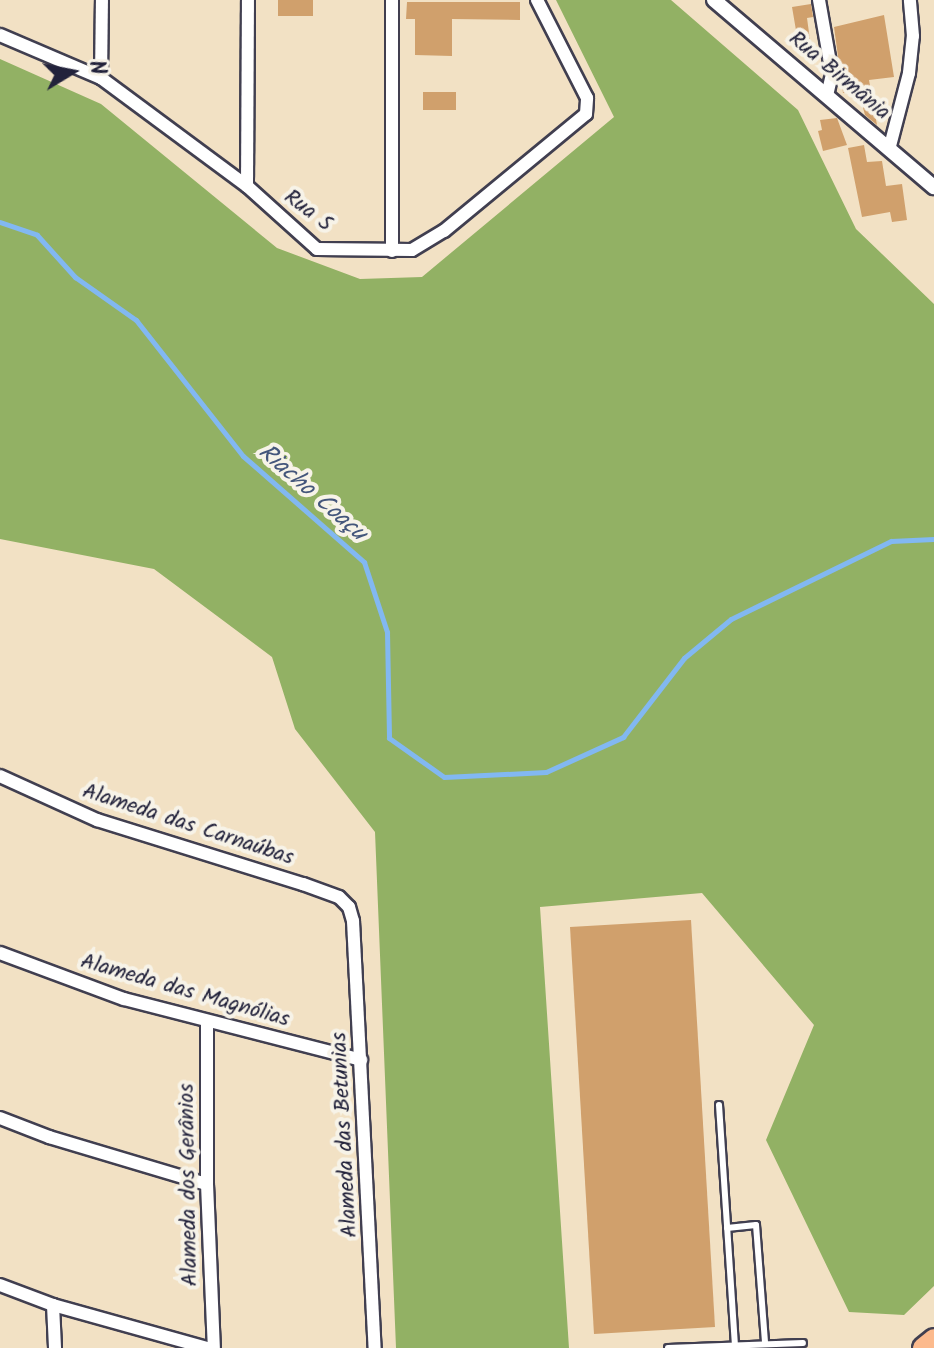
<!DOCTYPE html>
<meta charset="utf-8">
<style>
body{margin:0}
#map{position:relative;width:934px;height:1348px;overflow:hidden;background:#f2e1c4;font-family:Kalam,sans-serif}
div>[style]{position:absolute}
.forest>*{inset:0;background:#92b164}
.stream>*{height:5px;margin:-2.5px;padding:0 2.5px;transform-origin:2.5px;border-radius:2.5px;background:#82b8f1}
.building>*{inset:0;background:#d0a06c}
.roads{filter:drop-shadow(2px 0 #413f50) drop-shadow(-2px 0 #413f50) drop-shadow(0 2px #413f50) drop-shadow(0 -2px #413f50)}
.service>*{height:6px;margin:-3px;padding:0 3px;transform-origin:3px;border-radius:3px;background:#fff}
.minor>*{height:12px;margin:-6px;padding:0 6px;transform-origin:6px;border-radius:6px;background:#fff}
.tertiary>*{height:14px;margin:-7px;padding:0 7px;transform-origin:7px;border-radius:7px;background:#fff}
.trunk>*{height:20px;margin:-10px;padding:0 10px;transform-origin:10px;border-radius:10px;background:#fcba8d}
span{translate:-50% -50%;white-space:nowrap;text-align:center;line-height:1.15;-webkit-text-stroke:8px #f7f3e8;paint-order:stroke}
.street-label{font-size:22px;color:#22223b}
.water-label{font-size:24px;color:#44567b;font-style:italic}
.north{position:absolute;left:32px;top:32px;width:80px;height:80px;-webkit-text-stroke:6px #f7f3e8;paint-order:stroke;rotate:80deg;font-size:22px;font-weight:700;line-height:32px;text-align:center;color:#22223b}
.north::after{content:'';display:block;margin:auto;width:28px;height:36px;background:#22223b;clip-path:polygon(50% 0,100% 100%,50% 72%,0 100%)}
</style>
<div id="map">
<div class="forest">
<div style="clip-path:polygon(556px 0,671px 0,798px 110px,856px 229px,934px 304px,934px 1286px,904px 1315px,849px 1312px,766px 1140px,814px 1025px,702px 893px,540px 907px,569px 1348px,396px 1348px,375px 832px,295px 729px,272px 657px,154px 569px,0 539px,0 59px,101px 104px,277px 248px,360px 279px,422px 277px,614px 117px)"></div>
</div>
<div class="stream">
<div style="left:0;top:222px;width:39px;rotate:19deg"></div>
<div style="left:37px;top:235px;width:57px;rotate:47.9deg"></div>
<div style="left:75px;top:277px;width:75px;rotate:35.2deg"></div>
<div style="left:136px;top:320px;width:173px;rotate:51.8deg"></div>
<div style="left:243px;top:456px;width:161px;rotate:41.2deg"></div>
<div style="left:364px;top:562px;width:74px;rotate:71.8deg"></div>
<div style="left:387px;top:632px;width:106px;rotate:88.9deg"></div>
<div style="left:389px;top:738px;width:67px;rotate:35.3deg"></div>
<div style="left:444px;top:777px;width:102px;rotate:-2.8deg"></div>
<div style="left:546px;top:772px;width:85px;rotate:-24.4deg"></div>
<div style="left:623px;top:737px;width:100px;rotate:-52.3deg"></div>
<div style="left:684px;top:658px;width:61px;rotate:-39.7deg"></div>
<div style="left:731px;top:619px;width:178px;rotate:-26deg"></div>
<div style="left:891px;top:541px;width:43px;rotate:-2.7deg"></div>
</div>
<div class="building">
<div style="clip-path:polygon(278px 0,313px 0,313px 16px,278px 16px)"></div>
<div style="clip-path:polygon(407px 2px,520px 2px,520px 20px,452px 19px,452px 56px,415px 55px,415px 19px,406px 19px)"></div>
<div style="clip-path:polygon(811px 4px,813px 17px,807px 18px,810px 40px,798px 42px,792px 7px)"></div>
<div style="clip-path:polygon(884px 15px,894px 77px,869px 80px,877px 125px,865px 115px,858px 90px,843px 93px,834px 27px)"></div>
<div style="clip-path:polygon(423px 92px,456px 92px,456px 110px,423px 110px)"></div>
<div style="clip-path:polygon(837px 118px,847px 145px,823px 151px,818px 131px,822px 130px,820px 120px)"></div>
<div style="clip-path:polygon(864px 145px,867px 162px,882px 161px,886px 186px,902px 184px,907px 220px,892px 222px,890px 212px,862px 217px,848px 148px)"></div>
<div style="clip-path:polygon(691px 920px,715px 1327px,594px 1334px,570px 927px)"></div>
</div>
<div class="roads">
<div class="service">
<div style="left:719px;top:1105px;width:244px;rotate:86.2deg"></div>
<div style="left:727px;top:1228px;width:29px;rotate:-6deg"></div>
<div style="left:756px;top:1225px;width:117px;rotate:85.6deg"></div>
<div style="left:668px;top:1348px;width:135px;rotate:-2.1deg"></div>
</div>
<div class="minor">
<div style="left:819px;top:0;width:75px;rotate:80deg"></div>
<div style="left:832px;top:74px;width:22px;rotate:103deg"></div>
<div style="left:0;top:35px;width:110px;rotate:23.1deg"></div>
<div style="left:101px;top:78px;width:182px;rotate:36.5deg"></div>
<div style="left:247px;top:186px;width:94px;rotate:42deg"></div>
<div style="left:317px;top:249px;width:95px;rotate:0.6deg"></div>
<div style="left:412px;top:250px;width:37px;rotate:-31deg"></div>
<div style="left:444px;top:231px;width:184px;rotate:-39.5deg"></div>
<div style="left:586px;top:114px;width:16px;rotate:-86deg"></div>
<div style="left:587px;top:98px;width:110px;rotate:-117deg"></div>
<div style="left:101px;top:78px;width:78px;rotate:-89.3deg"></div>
<div style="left:890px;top:146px;width:75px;rotate:-75.4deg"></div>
<div style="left:909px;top:73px;width:37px;rotate:-84deg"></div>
<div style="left:913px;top:36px;width:36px;rotate:-95deg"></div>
<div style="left:247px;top:186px;width:186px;rotate:-89.7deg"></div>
<div style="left:392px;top:251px;width:251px;rotate:-90deg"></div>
<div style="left:0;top:776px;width:107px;rotate:24.4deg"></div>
<div style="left:97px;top:820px;width:216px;rotate:17.3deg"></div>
<div style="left:303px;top:884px;width:38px;rotate:20deg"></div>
<div style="left:339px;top:897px;width:14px;rotate:45deg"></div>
<div style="left:349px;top:907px;width:15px;rotate:74deg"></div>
<div style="left:353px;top:921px;width:428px;rotate:87.1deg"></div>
<div style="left:0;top:953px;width:132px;rotate:20.4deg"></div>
<div style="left:124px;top:999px;width:245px;rotate:14.4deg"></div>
<div style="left:207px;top:1022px;width:162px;rotate:90deg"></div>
<div style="left:207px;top:1184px;width:164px;rotate:87.6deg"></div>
<div style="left:0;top:1118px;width:53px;rotate:21.2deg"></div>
<div style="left:49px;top:1137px;width:165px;rotate:16.6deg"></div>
<div style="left:0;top:1285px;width:57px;rotate:20.7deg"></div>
<div style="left:53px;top:1305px;width:160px;rotate:15.6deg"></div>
<div style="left:53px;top:1305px;width:43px;rotate:87.3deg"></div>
</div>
<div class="tertiary">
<div style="left:714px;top:0;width:289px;rotate:40.4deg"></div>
</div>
<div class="trunk">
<div style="left:923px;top:1348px;width:14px;rotate:-39deg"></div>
</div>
</div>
<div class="street-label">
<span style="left:839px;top:76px;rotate:40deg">Rua Birmânia</span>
<span style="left:308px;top:211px;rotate:37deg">Rua S</span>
<span style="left:188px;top:825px;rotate:18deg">Alameda das Carnaúbas</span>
<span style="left:185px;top:991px;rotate:16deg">Alameda das Magnólias</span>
<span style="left:345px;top:1135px;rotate:-93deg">Alameda das Betunias</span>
<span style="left:189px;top:1185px;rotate:-91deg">Alameda dos Gerânios</span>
</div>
<div class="water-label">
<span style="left:312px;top:493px;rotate:41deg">Riacho Coaçu</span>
</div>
<div class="north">N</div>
</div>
